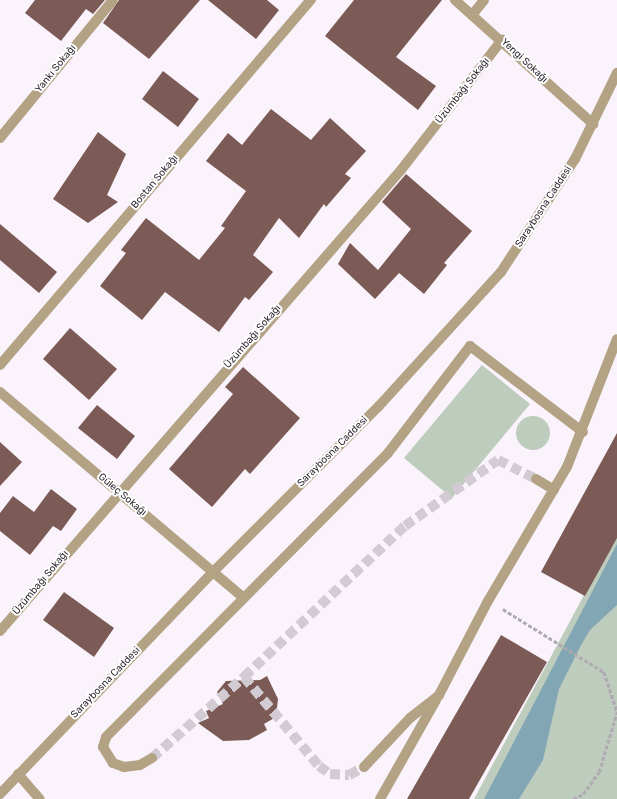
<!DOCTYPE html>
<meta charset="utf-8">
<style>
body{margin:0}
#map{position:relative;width:617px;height:799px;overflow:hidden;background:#faf3fc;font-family:Rubik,sans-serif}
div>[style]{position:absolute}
.green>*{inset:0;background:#bdccbd}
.round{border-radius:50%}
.water>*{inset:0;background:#83a6b4}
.building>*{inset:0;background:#7c5b56}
.street-tunnel>*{height:10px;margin-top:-5px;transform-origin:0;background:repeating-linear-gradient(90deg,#d2cbd4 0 10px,transparent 0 15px)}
.path>*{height:2.5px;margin-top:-1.25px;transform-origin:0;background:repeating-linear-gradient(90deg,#afa9b1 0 4px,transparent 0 6px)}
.street>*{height:10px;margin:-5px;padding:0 5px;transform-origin:5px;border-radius:5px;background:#b3a384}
span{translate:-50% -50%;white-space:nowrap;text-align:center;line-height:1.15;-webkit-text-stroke:4px #fff;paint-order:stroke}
.street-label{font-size:10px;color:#312b33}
</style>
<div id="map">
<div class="green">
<div style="clip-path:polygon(482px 365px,530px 404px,452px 498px,404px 458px)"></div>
<div class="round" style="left:516px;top:416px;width:34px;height:34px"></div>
<div style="clip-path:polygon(617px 533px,617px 799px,474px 799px,561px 638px)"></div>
</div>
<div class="water">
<div style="clip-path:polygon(617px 544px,617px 605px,590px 630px,580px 647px,559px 689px,543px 760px,519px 799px,484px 799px)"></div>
</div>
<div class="building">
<div style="clip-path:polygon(35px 0,105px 0,93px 14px,86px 9px,61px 41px,25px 13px)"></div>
<div style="clip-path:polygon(119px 0,200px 0,149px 59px,103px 23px)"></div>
<div style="clip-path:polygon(208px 0,267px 0,279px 10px,256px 39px)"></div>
<div style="clip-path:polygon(354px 0,442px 0,396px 57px,436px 86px,418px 110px,325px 36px)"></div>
<div style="clip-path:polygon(163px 71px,199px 99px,178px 127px,142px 99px)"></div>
<div style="clip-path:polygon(271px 109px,311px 140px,330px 118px,366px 151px,345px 174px,351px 178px,326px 207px,324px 204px,299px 238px,279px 218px,253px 255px,273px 272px,249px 300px,245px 297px,219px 332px,165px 292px,142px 320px,100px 286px,126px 253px,121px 250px,146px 218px,199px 260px,225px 228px,221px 226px,246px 191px,206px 161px,228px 133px,242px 145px)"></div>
<div style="clip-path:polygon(98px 132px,126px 154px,107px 195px,118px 202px,88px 223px,53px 199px)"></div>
<div style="clip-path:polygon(406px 174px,472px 231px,444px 263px,447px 265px,424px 294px,399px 273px,375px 299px,338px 264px,350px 243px,378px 270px,411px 229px,382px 202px)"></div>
<div style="clip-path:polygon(0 224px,57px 272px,39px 293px,0 260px)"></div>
<div style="clip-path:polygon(70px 328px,117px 369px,89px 400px,43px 359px)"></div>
<div style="clip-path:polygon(243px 367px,300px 418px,250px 474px,245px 469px,212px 507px,169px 469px,233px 394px,225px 387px)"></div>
<div style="clip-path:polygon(97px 405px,135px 436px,117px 459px,78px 428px)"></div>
<div style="clip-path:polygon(617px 433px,617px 538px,585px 596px,541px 572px)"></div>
<div style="clip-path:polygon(0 442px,22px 462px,0 486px)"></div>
<div style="clip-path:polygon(51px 489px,77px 509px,61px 531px,53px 526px,30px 555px,0 531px,0 513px,13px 496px,34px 512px)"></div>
<div style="clip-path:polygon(64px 592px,114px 628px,94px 657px,43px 620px)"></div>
<div style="clip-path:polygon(501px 635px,547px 662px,469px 799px,407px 799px)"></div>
<div style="clip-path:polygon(267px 676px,278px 699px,276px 717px,264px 724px,267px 730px,249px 740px,223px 741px,198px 723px,209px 718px,206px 711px,223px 704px,217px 692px,226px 681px,260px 680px)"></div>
</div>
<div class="street-tunnel">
<div style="left:244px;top:677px;width:116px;rotate:49.9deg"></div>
<div style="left:319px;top:766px;width:14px;rotate:36deg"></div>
<div style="left:330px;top:774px;width:19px;rotate:3deg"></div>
<div style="left:349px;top:775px;width:17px;rotate:-28deg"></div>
<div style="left:152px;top:758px;width:123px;rotate:-41.4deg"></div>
<div style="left:244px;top:677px;width:221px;rotate:-43.2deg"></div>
<div style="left:405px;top:526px;width:114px;rotate:-35.4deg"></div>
<div style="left:498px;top:460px;width:42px;rotate:26.6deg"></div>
</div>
<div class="path">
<div style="left:503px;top:609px;width:119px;rotate:32deg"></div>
<div style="left:604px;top:672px;width:41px;rotate:71.6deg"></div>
<div style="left:573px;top:799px;width:11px;rotate:-27deg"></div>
<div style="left:583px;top:794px;width:27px;rotate:-54deg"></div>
<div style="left:599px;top:772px;width:63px;rotate:-73.3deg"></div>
</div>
<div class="street">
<div style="left:455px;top:0;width:186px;rotate:41.9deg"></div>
<div style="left:472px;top:15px;width:19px;rotate:-51deg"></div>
<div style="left:0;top:138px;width:178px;rotate:-50.7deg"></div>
<div style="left:0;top:365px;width:480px;rotate:-49.6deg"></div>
<div style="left:0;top:392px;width:319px;rotate:40.2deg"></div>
<div style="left:536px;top:479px;width:21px;rotate:31deg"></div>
<div style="left:0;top:631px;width:611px;rotate:-48.98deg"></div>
<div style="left:401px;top:170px;width:165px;rotate:-52.2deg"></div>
<div style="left:152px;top:758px;width:14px;rotate:150deg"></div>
<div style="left:140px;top:765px;width:16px;rotate:173deg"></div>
<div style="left:124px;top:767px;width:12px;rotate:-160deg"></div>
<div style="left:113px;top:763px;width:19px;rotate:-122deg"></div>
<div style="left:103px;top:747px;width:10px;rotate:-73deg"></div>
<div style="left:106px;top:737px;width:400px;rotate:-45.2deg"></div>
<div style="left:388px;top:453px;width:135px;rotate:-52.5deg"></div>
<div style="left:470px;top:346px;width:142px;rotate:37.3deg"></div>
<div style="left:364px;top:767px;width:67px;rotate:-46.8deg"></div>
<div style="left:410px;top:718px;width:37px;rotate:-38deg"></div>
<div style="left:439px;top:695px;width:106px;rotate:-62.5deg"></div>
<div style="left:488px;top:601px;width:156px;rotate:-59.5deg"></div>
<div style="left:567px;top:467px;width:137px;rotate:-68.7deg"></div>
<div style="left:18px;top:774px;width:33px;rotate:49deg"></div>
<div style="left:0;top:794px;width:308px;rotate:-46.2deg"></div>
<div style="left:213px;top:572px;width:235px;rotate:-45deg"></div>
<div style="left:379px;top:406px;width:181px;rotate:-47.7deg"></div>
<div style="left:501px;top:272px;width:135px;rotate:-56.8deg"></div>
<div style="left:575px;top:159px;width:96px;rotate:-64deg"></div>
<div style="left:380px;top:799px;width:114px;rotate:-60.5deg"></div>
</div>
<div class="street-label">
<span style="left:524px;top:61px;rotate:43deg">Yengi Sokağı</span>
<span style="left:56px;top:69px;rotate:-51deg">Yankı Sokağı</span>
<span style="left:463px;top:91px;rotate:-52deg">Üzümbağı Sokağı</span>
<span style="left:155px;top:182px;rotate:-50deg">Bostan Sokağı</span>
<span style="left:544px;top:207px;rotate:-57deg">Saraybosna Caddesi</span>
<span style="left:253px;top:337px;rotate:-49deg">Üzümbağı Sokağı</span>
<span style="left:333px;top:452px;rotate:-45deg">Saraybosna Caddesi</span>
<span style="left:122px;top:495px;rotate:40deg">Güleç Sokağı</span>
<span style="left:41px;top:583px;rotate:-50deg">Üzümbağı Sokağı</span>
<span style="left:106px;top:683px;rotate:-46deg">Saraybosna Caddesi</span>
</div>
</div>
